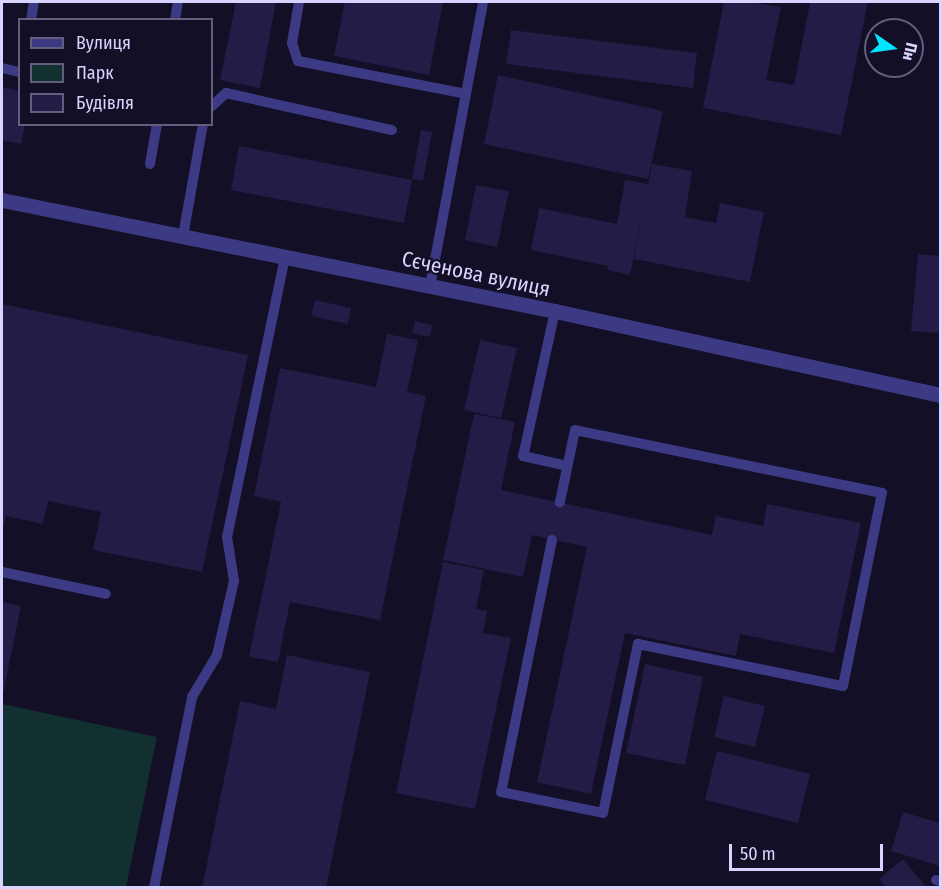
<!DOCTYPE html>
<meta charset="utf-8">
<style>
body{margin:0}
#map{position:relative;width:942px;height:889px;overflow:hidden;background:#130f26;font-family:"Fira Sans Condensed",sans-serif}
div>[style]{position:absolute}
.green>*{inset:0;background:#12302f}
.building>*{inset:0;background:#241b47}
.lane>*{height:10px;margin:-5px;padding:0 5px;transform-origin:5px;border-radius:5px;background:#3d3a85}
.street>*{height:15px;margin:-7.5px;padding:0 7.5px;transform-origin:7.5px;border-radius:7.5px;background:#3d3a85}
span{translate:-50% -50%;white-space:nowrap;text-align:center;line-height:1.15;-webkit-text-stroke:4.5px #130f26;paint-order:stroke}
.street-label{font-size:21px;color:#d9d4ff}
.frame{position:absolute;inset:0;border:3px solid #d9d4ff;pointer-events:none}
.legend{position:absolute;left:18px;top:18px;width:195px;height:108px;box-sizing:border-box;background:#130f26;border:2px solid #625e7d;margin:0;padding:8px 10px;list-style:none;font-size:18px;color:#d9d4ff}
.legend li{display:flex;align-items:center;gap:12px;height:30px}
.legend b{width:30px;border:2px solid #625e7d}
.north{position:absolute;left:864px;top:18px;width:60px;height:60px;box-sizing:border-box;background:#130f26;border:2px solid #625e7d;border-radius:50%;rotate:103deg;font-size:16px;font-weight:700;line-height:24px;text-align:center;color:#d9d4ff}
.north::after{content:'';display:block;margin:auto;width:21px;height:27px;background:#00e5ff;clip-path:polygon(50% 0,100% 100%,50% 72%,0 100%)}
.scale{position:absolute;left:729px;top:844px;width:154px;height:27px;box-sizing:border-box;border:3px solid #d9d4ff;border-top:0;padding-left:8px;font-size:18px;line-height:21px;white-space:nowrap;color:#d9d4ff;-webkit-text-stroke:4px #130f26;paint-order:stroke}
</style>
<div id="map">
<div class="green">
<div style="clip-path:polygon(2px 704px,157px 737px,126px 887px,2px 887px)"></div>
</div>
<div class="building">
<div style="clip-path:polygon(236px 2px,276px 2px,260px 88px,220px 80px)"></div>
<div style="clip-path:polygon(345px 2px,443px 2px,429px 75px,334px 56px)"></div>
<div style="clip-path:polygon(724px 2px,751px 2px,781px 7px,766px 80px,794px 85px,810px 2px,868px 2px,841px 135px,703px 108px)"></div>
<div style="clip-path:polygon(511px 30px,697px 53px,693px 88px,506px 64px)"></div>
<div style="clip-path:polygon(498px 75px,663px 111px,648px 179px,484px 144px)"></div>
<div style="clip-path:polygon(2px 87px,20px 91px,20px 124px,25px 124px,21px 144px,2px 140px)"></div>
<div style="clip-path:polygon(421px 130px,432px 132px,423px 181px,412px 179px)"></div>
<div style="clip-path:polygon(239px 146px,412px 180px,404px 223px,231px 190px)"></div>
<div style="clip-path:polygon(652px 164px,692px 171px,685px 217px,716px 223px,720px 203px,764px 212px,750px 282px,634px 259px,643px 211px,630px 275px,607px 270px,608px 266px,531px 250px,539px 208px,617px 224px,625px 180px,648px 184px)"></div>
<div style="clip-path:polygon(476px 185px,509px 191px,497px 247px,465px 240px)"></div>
<div style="clip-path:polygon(918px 254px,940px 256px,940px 333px,911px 331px)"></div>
<div style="clip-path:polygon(315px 300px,351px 308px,348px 324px,311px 316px)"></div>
<div style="clip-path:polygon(2px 304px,248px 355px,202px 572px,93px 550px,101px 512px,48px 501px,43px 524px,6px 516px,2px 533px)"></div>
<div style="clip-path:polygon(415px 321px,432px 325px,430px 337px,412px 333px)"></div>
<div style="clip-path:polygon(387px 334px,418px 340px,407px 392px,426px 396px,380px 620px,290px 602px,278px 662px,249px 657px,281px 502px,254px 496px,280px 368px,376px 387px)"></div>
<div style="clip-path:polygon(480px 340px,517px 348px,501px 418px,464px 410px)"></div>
<div style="clip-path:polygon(474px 414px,515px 422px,501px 490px,712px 535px,716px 516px,763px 526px,767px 504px,861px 523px,834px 653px,740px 634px,736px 656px,625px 633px,591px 794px,537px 782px,587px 547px,532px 535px,523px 577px,443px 560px)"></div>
<div style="clip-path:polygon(443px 562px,484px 570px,476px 609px,487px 611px,483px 633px,511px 638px,475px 809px,396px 793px)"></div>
<div style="clip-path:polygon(2px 602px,21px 606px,3px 694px,2px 694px)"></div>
<div style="clip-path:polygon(287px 655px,370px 672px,326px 888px,202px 888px,240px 701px,276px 709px)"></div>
<div style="clip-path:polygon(645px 664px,703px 677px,685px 765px,626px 753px)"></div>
<div style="clip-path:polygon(724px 696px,765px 706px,755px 747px,714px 737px)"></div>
<div style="clip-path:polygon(717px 751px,810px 774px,798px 823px,705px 800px)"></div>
<div style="clip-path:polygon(903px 812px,940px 823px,940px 866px,891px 851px)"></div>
<div style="clip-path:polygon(903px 859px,927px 888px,886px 888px,879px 879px)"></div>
</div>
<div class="lane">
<div style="left:299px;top:2px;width:42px;rotate:99.7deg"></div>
<div style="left:292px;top:43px;width:19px;rotate:72deg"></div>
<div style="left:298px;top:61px;width:171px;rotate:11.1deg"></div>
<div style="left:31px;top:20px;width:18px;rotate:-81deg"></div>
<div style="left:175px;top:20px;width:18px;rotate:-81deg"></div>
<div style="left:2px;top:68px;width:18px;rotate:13deg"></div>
<div style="left:212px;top:106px;width:19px;rotate:-43deg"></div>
<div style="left:226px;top:93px;width:170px;rotate:12.6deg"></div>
<div style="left:150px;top:164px;width:41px;rotate:-80.1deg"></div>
<div style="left:183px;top:236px;width:114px;rotate:-79.9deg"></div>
<div style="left:430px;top:286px;width:289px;rotate:-79.4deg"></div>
<div style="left:555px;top:311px;width:148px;rotate:102.4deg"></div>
<div style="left:523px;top:456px;width:45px;rotate:12.8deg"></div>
<div style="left:552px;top:540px;width:257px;rotate:101.4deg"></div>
<div style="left:501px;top:792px;width:104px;rotate:11.6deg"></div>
<div style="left:603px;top:813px;width:173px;rotate:-78.3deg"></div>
<div style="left:638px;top:644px;width:209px;rotate:11.6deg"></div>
<div style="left:843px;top:686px;width:197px;rotate:-78.6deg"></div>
<div style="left:882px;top:493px;width:313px;rotate:-168.4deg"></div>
<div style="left:575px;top:430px;width:74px;rotate:101.8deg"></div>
<div style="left:2px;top:572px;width:106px;rotate:11.9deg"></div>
<div style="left:936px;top:880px;width:4px;rotate:14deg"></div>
<div style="left:154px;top:888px;width:195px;rotate:-78.7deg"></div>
<div style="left:192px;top:697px;width:49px;rotate:-59.2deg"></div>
<div style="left:217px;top:655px;width:76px;rotate:-77.1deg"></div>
<div style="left:234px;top:581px;width:45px;rotate:-99deg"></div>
<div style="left:227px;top:537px;width:287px;rotate:-78.3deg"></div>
</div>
<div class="street">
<div style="left:2px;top:200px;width:564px;rotate:11.35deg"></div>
<div style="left:555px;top:311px;width:394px;rotate:12.3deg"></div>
</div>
<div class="street-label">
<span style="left:476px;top:274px;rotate:12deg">Сєченова вулиця</span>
</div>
<div class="frame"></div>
<ul class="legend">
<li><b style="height:8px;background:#3d3a85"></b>Вулиця</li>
<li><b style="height:16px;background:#12302f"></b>Парк</li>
<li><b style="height:16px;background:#241b47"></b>Будівля</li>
</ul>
<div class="north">Пн</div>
<div class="scale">50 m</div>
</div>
